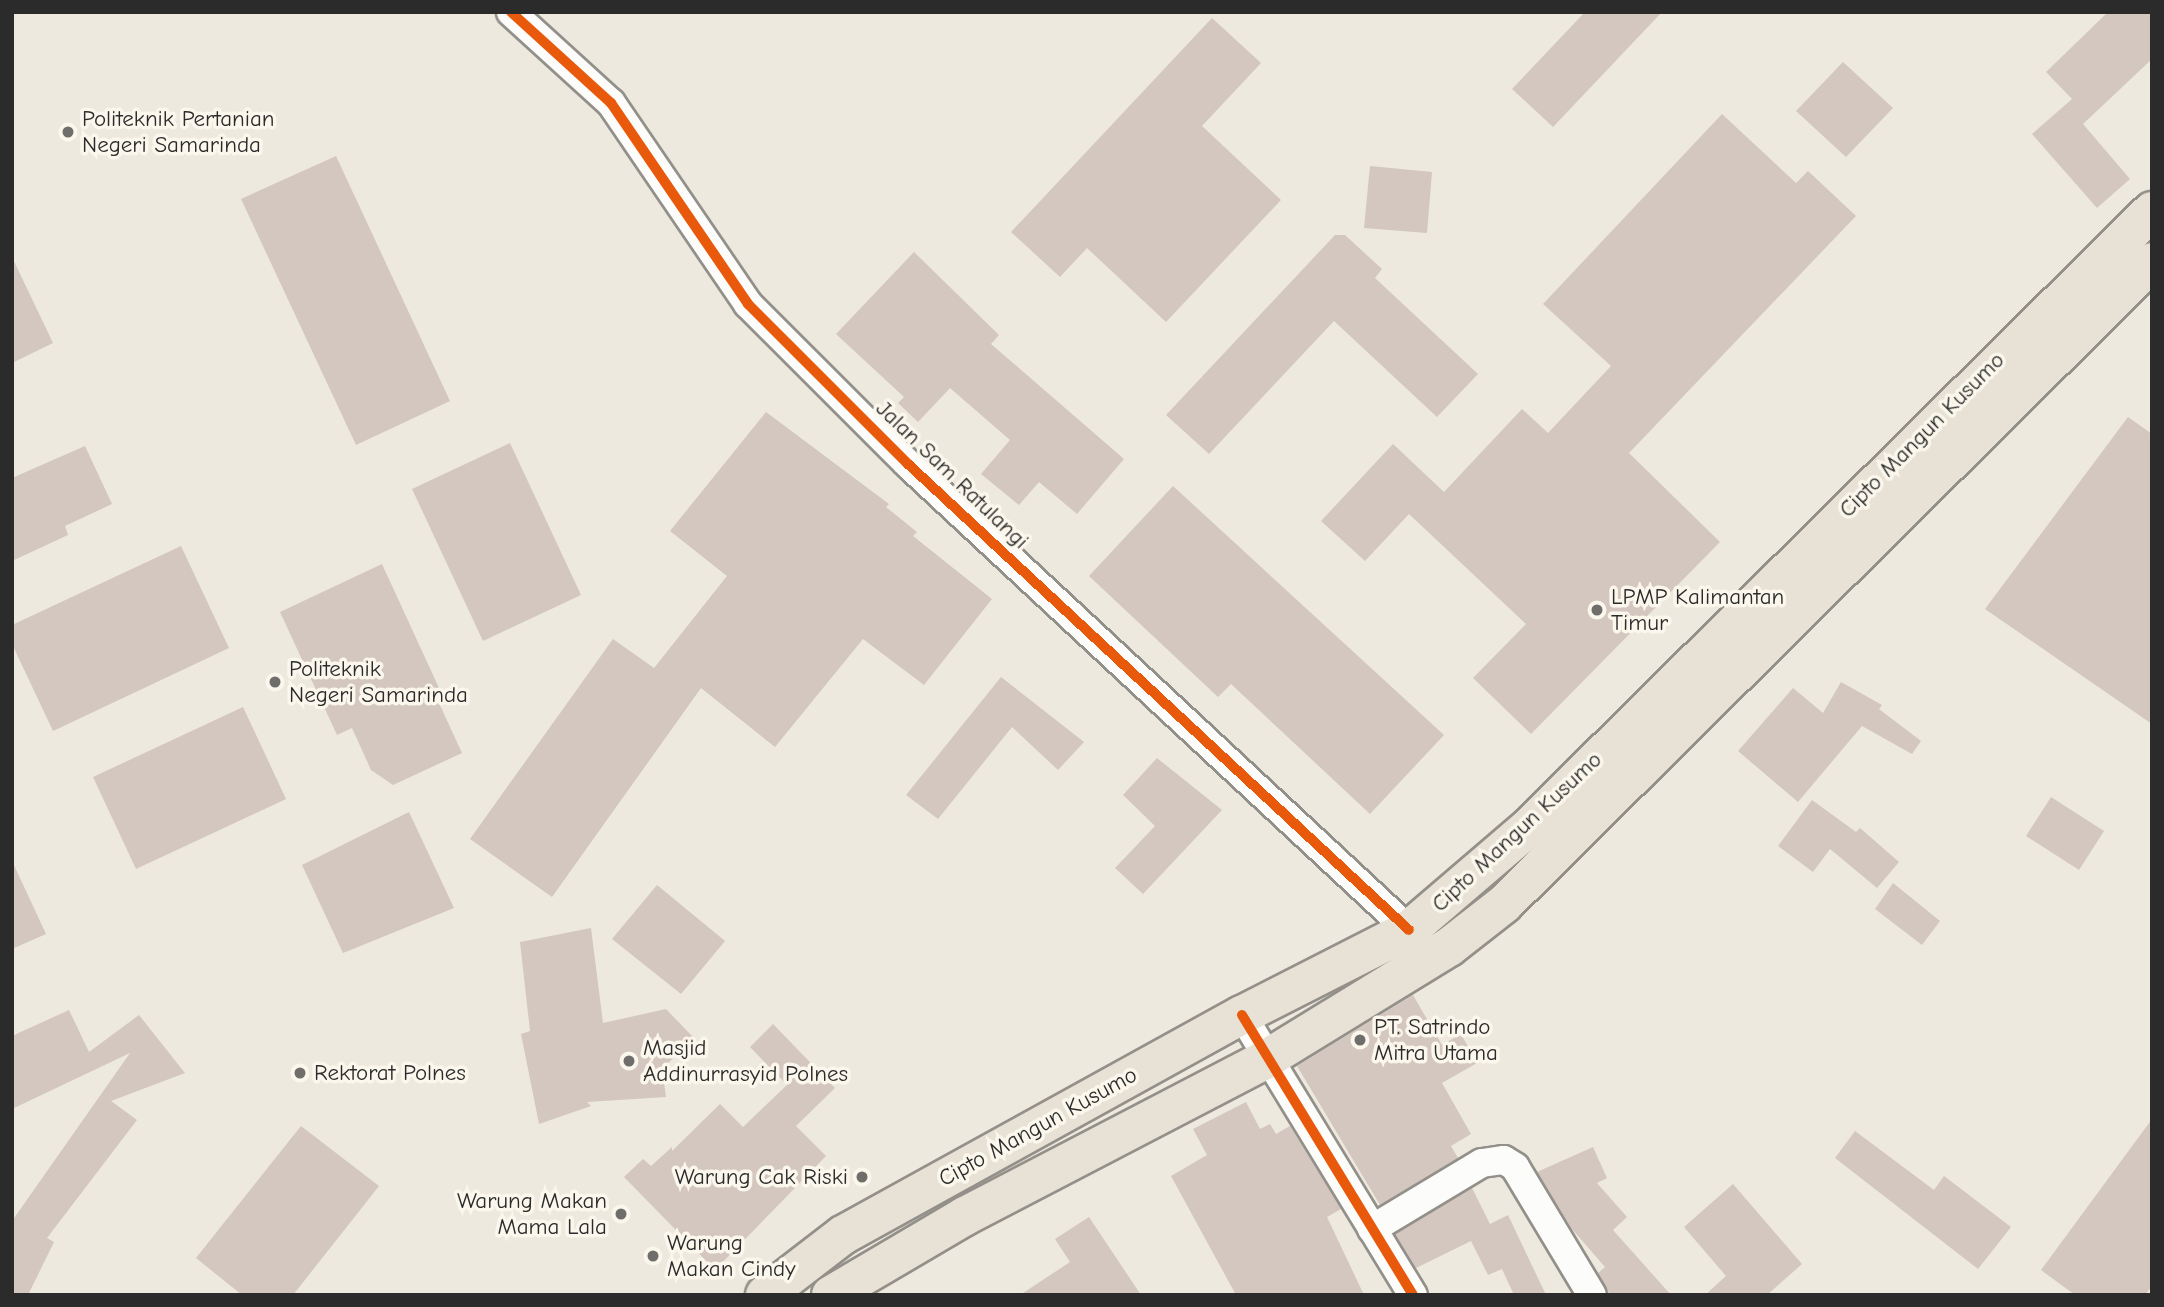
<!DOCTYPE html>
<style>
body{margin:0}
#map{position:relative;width:2164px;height:1307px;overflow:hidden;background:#eee9de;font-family:"Comic Neue",sans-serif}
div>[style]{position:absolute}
.building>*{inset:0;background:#d3c7bf}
.roads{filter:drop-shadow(2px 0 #93908a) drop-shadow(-2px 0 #93908a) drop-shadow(0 2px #93908a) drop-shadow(0 -2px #93908a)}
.minor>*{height:28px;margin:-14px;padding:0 14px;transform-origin:14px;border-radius:14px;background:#fcfcfa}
.trunk>*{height:38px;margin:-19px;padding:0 19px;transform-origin:19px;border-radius:19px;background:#e8e2d6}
.cycleway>*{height:10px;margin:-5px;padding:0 5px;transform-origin:5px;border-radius:5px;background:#e8590c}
.dots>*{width:19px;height:19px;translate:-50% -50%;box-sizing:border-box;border:4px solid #fbf7ec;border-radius:50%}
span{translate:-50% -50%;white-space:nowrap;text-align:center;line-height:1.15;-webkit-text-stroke:7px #fbf7ec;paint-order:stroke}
.poi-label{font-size:23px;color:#2b2b2b}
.left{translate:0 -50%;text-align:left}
.right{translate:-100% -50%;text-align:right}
.street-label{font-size:23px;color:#2b2b2b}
.frame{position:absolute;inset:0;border:14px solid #2b2b2b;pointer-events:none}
</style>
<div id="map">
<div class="building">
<div style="clip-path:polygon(1585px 12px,1662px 12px,1553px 127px,1512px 89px)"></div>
<div style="clip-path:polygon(2108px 12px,2152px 12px,2152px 59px,2083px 124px,2130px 179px,2097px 208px,2032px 134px,2072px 99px,2046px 72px)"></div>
<div style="clip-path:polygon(1212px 18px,1261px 63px,1202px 126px,1281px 200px,1166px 322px,1087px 248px,1060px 277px,1011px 232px)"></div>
<div style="clip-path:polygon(1843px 62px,1893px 108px,1846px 157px,1796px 111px)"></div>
<div style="clip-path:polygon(1722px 114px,1796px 183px,1808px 171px,1856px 216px,1629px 453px,1720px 542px,1531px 734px,1473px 678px,1526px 624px,1409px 514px,1365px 561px,1321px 521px,1393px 444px,1444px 492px,1522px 409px,1548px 433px,1611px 366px,1543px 304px)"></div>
<div style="clip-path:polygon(336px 156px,450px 401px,356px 445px,241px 199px)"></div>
<div style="clip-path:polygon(1370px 166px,1432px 172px,1427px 233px,1364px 228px)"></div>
<div style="clip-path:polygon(1335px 235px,1345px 235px,1382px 269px,1375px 278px,1478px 374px,1437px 417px,1334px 321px,1209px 454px,1166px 415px)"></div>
<div style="clip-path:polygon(914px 252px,999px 335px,991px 344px,1124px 459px,1077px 514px,1039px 482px,1019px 505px,981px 474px,1010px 440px,950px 388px,918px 422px,898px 403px,904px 397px,836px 334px)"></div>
<div style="clip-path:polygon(12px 257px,53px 343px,12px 363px)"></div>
<div style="clip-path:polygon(766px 412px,889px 504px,886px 507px,917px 532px,913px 536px,992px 599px,924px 685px,863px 639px,775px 747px,701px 688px,552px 897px,470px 839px,613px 639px,654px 668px,727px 576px,670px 531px)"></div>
<div style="clip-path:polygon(2128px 417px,2152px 434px,2152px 724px,1985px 609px)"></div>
<div style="clip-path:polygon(510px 443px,581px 595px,483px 641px,412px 489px)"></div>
<div style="clip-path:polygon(85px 446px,112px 504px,65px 526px,68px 535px,12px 561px,12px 478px)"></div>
<div style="clip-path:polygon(1173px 486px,1444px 735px,1370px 814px,1231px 684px,1218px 697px,1089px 576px)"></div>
<div style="clip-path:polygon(181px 546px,229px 648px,53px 731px,12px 644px,12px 625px)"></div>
<div style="clip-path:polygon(382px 564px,439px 688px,433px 690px,462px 753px,393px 785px,371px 770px,352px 728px,337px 735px,280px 612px)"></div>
<div style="clip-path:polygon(1001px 677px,1084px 742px,1058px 770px,1012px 727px,938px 819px,906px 795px)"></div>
<div style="clip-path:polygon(1841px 682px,1882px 705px,1879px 709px,1921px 741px,1912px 754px,1862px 726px,1798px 802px,1738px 751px,1793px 688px,1823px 713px)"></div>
<div style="clip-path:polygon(243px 707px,286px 799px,136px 869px,93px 777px)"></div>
<div style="clip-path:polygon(1157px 758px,1222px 810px,1143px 894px,1115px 868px,1155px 826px,1123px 795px)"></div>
<div style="clip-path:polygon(2051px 797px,2104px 831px,2079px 870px,2026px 836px)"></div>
<div style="clip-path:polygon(1812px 800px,1856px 832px,1860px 828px,1899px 862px,1877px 888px,1830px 849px,1813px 872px,1778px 846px)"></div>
<div style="clip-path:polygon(409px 812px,454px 908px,343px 953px,302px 865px)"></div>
<div style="clip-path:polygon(12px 861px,46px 934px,12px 949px)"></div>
<div style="clip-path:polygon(1893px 883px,1940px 921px,1922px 945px,1875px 909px)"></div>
<div style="clip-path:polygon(657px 885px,725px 941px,681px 994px,612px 939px)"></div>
<div style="clip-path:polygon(591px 928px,603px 1023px,666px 1009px,694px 1038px,662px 1069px,666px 1097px,587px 1102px,591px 1106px,539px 1124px,521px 1034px,530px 1031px,520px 942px)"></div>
<div style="clip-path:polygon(1413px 995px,1442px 1045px,1461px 1034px,1477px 1063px,1442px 1083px,1471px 1134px,1451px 1146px,1458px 1158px,1380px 1205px,1297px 1066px)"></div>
<div style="clip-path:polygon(69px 1010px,89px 1052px,139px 1015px,185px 1073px,111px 1101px,137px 1120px,47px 1238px,54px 1242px,28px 1295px,12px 1295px,12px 1221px,130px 1053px,12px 1109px,12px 1036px)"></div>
<div style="clip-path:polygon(773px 1024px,835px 1088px,796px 1126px,826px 1156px,715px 1270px,624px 1177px,643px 1159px,651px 1166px,672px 1147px,672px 1151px,720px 1104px,743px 1127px,787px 1085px,750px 1047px)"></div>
<div style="clip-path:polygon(1246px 1102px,1260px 1129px,1270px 1124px,1276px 1134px,1290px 1126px,1341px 1209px,1327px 1217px,1364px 1295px,1236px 1295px,1171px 1176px,1207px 1155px,1193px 1129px)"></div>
<div style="clip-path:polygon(2152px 1119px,2152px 1286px,2145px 1295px,2075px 1295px,2041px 1270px)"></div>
<div style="clip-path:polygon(301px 1126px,379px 1186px,293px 1295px,242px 1295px,196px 1258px)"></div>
<div style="clip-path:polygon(1855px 1131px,1934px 1190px,1944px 1176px,2011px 1227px,1978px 1269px,1835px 1158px)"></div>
<div style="clip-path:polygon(1593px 1147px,1607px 1178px,1597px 1183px,1627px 1217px,1613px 1230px,1671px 1295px,1610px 1295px,1598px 1273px,1605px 1267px,1572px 1229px,1537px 1172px)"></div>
<div style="clip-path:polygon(1733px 1184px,1802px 1264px,1767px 1295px,1705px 1295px,1726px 1276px,1684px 1227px)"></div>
<div style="clip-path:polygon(1472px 1188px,1490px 1224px,1508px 1215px,1546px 1295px,1514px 1295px,1502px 1269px,1488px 1275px,1471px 1241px,1416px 1268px,1395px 1234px)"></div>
<div style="clip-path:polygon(1089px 1217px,1141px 1295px,1020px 1295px,1070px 1262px,1055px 1239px)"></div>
</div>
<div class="roads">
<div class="minor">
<div style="left:511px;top:12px;width:135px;rotate:42.3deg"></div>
<div style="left:611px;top:103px;width:243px;rotate:55.7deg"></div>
<div style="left:748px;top:304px;width:226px;rotate:45deg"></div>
<div style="left:908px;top:464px;width:684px;rotate:42.93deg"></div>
<div style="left:1242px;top:1015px;width:328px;rotate:58.6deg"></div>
<div style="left:1372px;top:1229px;width:128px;rotate:-31deg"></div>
<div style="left:1482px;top:1163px;width:22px;rotate:-8deg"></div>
<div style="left:1504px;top:1160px;width:13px;rotate:32deg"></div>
<div style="left:1515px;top:1167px;width:149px;rotate:59deg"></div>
</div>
<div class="trunk">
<div style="left:765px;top:1295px;width:98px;rotate:-37.6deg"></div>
<div style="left:843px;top:1235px;width:456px;rotate:-28.9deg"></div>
<div style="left:1242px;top:1015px;width:187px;rotate:-27deg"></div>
<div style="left:1409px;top:930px;width:158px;rotate:-40.6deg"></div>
<div style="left:1529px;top:827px;width:876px;rotate:-44.68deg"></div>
<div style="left:831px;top:1295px;width:156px;rotate:-30.5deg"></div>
<div style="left:965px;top:1216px;width:342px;rotate:-27.5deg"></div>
<div style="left:1268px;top:1058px;width:212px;rotate:-31.5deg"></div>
<div style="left:1449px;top:947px;width:70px;rotate:-38deg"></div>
<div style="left:1504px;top:904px;width:912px;rotate:-44.73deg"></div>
</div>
</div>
<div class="cycleway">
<div style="left:511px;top:12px;width:135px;rotate:42.3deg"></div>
<div style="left:611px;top:103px;width:243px;rotate:55.7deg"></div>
<div style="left:748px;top:304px;width:226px;rotate:45deg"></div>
<div style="left:908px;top:464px;width:684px;rotate:42.93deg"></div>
<div style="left:1242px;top:1015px;width:328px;rotate:58.6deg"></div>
</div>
<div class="dots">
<div style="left:68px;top:132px;background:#6f6e6a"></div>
<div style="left:1597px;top:610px;background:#6f6e6a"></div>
<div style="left:275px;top:682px;background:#6f6e6a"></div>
<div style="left:1360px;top:1040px;background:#6f6e6a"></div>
<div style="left:629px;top:1061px;background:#6f6e6a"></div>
<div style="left:300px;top:1073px;background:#6f6e6a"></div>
<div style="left:862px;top:1177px;background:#6f6e6a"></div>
<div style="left:621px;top:1214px;background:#6f6e6a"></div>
<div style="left:653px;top:1256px;background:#6f6e6a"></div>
</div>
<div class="poi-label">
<span class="left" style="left:82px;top:132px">Politeknik Pertanian<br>Negeri Samarinda</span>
<span class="left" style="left:1611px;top:610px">LPMP Kalimantan<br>Timur</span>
<span class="left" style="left:289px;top:682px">Politeknik<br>Negeri Samarinda</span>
<span class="left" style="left:1374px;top:1040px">PT. Satrindo<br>Mitra Utama</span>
<span class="left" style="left:643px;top:1061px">Masjid<br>Addinurrasyid Polnes</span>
<span class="left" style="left:314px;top:1073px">Rektorat Polnes</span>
<span class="right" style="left:848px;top:1177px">Warung Cak Riski</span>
<span class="right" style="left:607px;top:1214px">Warung Makan<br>Mama Lala</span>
<span class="left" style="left:667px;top:1256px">Warung<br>Makan Cindy</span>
</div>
<div class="street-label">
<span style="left:1922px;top:435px;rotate:-45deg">Cipto Mangun Kusumo</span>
<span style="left:952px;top:475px;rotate:44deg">Jalan Sam Ratulangi</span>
<span style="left:1517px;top:832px;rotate:-43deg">Cipto Mangun Kusumo</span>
<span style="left:1038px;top:1127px;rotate:-29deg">Cipto Mangun Kusumo</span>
</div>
<div class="frame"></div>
</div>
